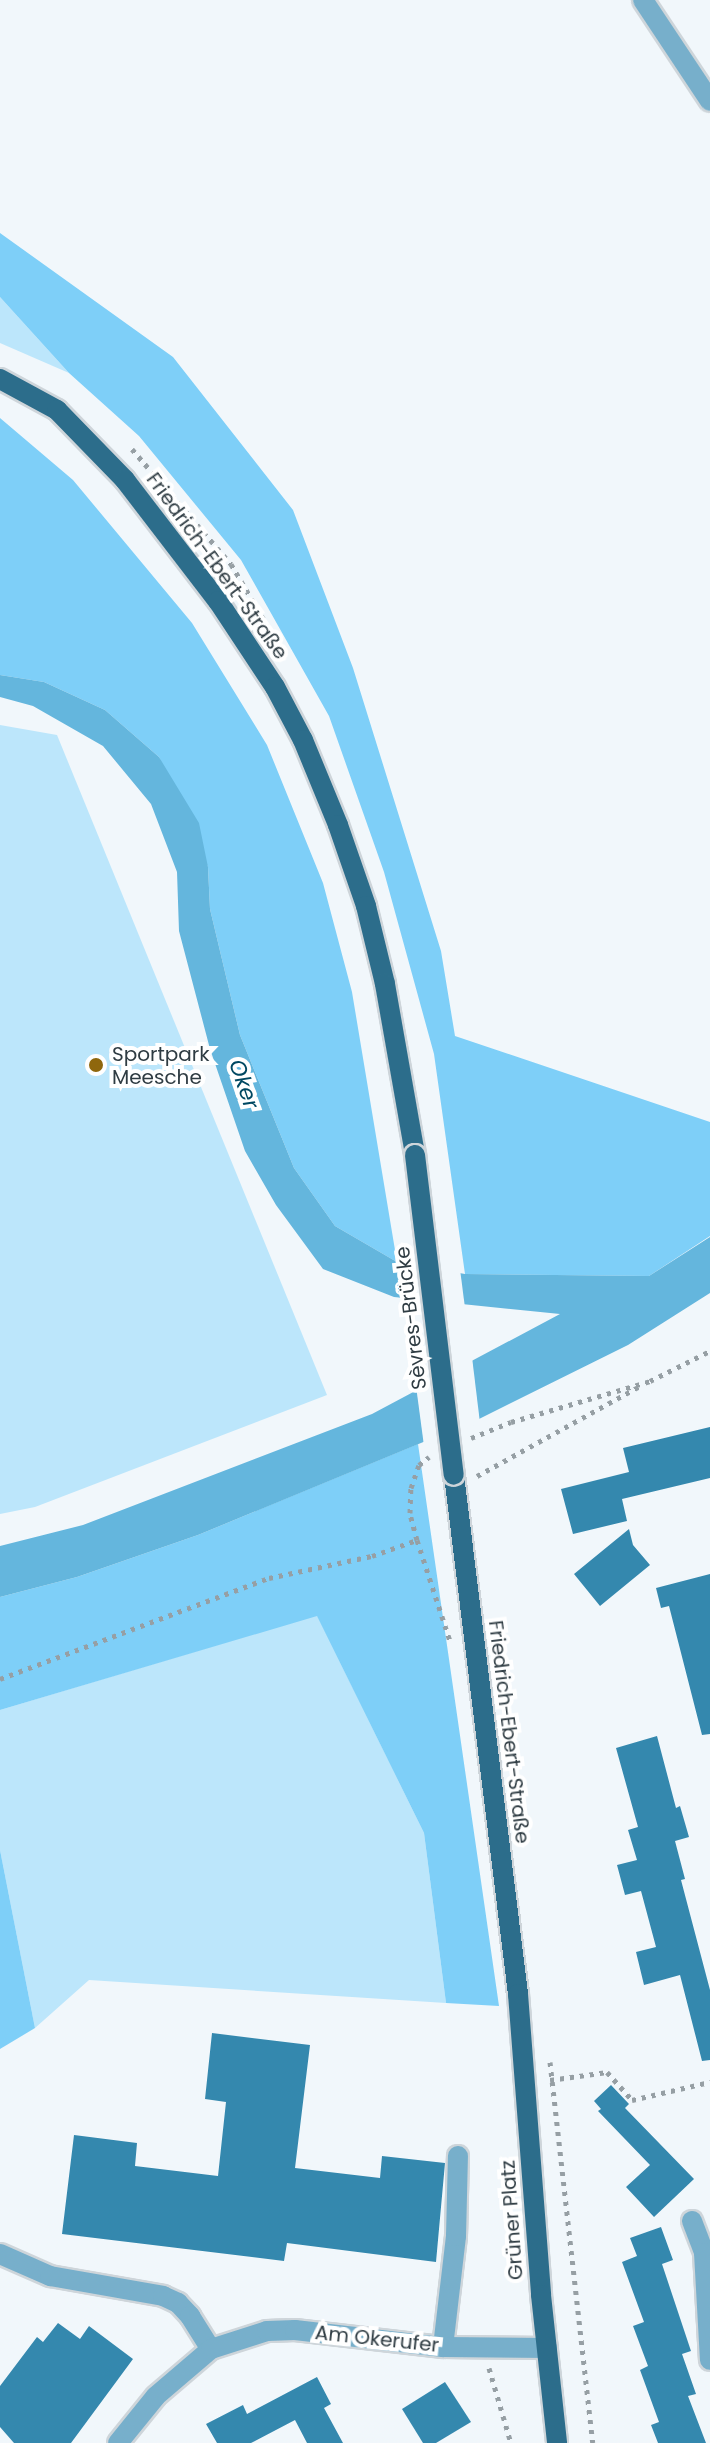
<!DOCTYPE html>
<meta charset="utf-8">
<style>
body{margin:0}
#map{position:relative;width:710px;height:2443px;overflow:hidden;background:#f1f7fb;font-family:Poppins,sans-serif}
div>[style]{position:absolute}
.green>*{inset:0;background:#bce6fb}
.forest>*{inset:0;background:#7ecff8}
.water>*{inset:0;background:#64b6dd}
.pier>*{inset:0;background:#f1f7fb}
.building>*{inset:0;background:#3488ae}
.path>*{height:5px;margin-top:-2.5px;transform-origin:0;background:repeating-linear-gradient(90deg,#969fa4 0 4px,transparent 0 10px)}
.roads{filter:drop-shadow(2px 0 #ced5da) drop-shadow(-2px 0 #ced5da) drop-shadow(0 2px #ced5da) drop-shadow(0 -2px #ced5da)}
.minor>*{height:20px;margin:-10px;padding:0 10px;transform-origin:10px;border-radius:10px;background:#77afcb}
.major>*{height:20px;margin:-10px;padding:0 10px;transform-origin:10px;border-radius:10px;background:#2c6d8b}
.bridges{filter:drop-shadow(2px 0 #ced5da) drop-shadow(-2px 0 #ced5da) drop-shadow(0 2px #ced5da) drop-shadow(0 -2px #ced5da)}
.major-bridge>*{height:20px;margin:-10px;padding:0 10px;transform-origin:10px;border-radius:10px;background:#2c6d8b}
.dots>*{width:22px;height:22px;translate:-50% -50%;box-sizing:border-box;border:4px solid #fff;border-radius:50%}
span{translate:-50% -50%;white-space:nowrap;text-align:center;line-height:1.15;-webkit-text-stroke:8px #fff;paint-order:stroke}
.street-label{font-size:20px;color:#2f3c43}
.poi-label{font-size:20px;color:#2f3c43}
.left{translate:0 -50%;text-align:left}
.water-label{font-size:22px;color:#004862;font-style:italic}
</style>
<div id="map">
<div class="green">
<div style="clip-path:polygon(0 297px,69px 373px,0 343px)"></div>
<div style="clip-path:polygon(0 725px,57px 735px,327px 1395px,35px 1507px,0 1514px)"></div>
<div style="clip-path:polygon(317px 1615px,424px 1833px,446px 2003px,89px 1980px,35px 2028px,0 1850px,0 1710px)"></div>
</div>
<div class="forest">
<div style="clip-path:polygon(0 233px,173px 357px,293px 510px,353px 668px,441px 951px,455px 1036px,710px 1122px,710px 1236px,649px 1276px,465px 1274px,434px 1054px,384px 872px,329px 716px,241px 560px,139px 436px,69px 373px,0 297px)"></div>
<div style="clip-path:polygon(0 418px,73px 480px,192px 623px,267px 745px,323px 883px,352px 992px,397px 1262px,335px 1226px,294px 1168px,240px 1035px,210px 909px,208px 867px,159px 757px,105px 710px,44px 682px,0 675px)"></div>
<div style="clip-path:polygon(418px 1444px,499px 2006px,446px 2003px,424px 1833px,317px 1616px,0 1710px,0 1597px,77px 1577px,198px 1535px)"></div>
<div style="clip-path:polygon(0 1850px,35px 2028px,0 2049px)"></div>
</div>
<div class="water">
<div style="clip-path:polygon(0 675px,44px 682px,105px 710px,159px 757px,199px 823px,208px 867px,210px 909px,240px 1035px,294px 1168px,335px 1226px,397px 1262px,465px 1274px,649px 1276px,710px 1237px,710px 1293px,628px 1345px,479px 1419px,198px 1535px,77px 1577px,0 1597px,0 1546px,83px 1525px,372px 1414px,560px 1314px,394px 1297px,323px 1269px,276px 1205px,245px 1151px,210px 1049px,179px 931px,177px 872px,151px 804px,103px 746px,33px 706px,0 697px)"></div>
</div>
<div class="pier">
<div style="clip-path:polygon(401px 1258px,460px 1269px,465px 1308px,406px 1302px)"></div>
<div style="clip-path:polygon(472px 1357px,480px 1423px,424px 1446px,416px 1386px)"></div>
</div>
<div class="building">
<div style="clip-path:polygon(710px 1427px,710px 1478px,622px 1499px,627px 1521px,573px 1534px,561px 1489px,629px 1472px,623px 1448px)"></div>
<div style="clip-path:polygon(629px 1529px,633px 1545px,650px 1565px,600px 1606px,574px 1574px)"></div>
<div style="clip-path:polygon(710px 1574px,710px 1734px,702px 1735px,669px 1606px,661px 1608px,656px 1588px)"></div>
<div style="clip-path:polygon(657px 1736px,676px 1808px,680px 1806px,689px 1837px,675px 1841px,685px 1879px,681px 1880px,710px 1990px,710px 2060px,702px 2061px,680px 1975px,644px 1985px,636px 1952px,656px 1947px,641px 1891px,625px 1895px,617px 1865px,637px 1860px,628px 1830px,638px 1827px,616px 1748px)"></div>
<div style="clip-path:polygon(212px 2033px,310px 2045px,295px 2168px,380px 2178px,382px 2156px,445px 2163px,436px 2262px,287px 2243px,284px 2261px,62px 2234px,74px 2135px,137px 2143px,135px 2166px,218px 2176px,226px 2102px,205px 2099px)"></div>
<div style="clip-path:polygon(611px 2085px,629px 2104px,625px 2108px,694px 2179px,654px 2217px,626px 2187px,650px 2165px,598px 2111px,601px 2109px,594px 2101px)"></div>
<div style="clip-path:polygon(661px 2227px,673px 2260px,662px 2264px,691px 2351px,682px 2354px,696px 2394px,688px 2396px,706px 2443px,658px 2443px,651px 2425px,659px 2422px,640px 2370px,648px 2366px,633px 2326px,644px 2322px,622px 2262px,637px 2256px,630px 2238px)"></div>
<div style="clip-path:polygon(58px 2323px,80px 2339px,89px 2326px,133px 2359px,71px 2443px,14px 2443px,0 2427px,0 2386px,37px 2337px,43px 2342px)"></div>
<div style="clip-path:polygon(317px 2377px,331px 2404px,324px 2408px,343px 2443px,307px 2443px,295px 2420px,251px 2443px,217px 2443px,206px 2424px,243px 2405px,247px 2414px)"></div>
<div style="clip-path:polygon(445px 2382px,471px 2422px,436px 2443px,423px 2443px,402px 2409px)"></div>
</div>
<div class="path">
<div style="left:132px;top:449px;width:152px;rotate:49.3deg"></div>
<div style="left:231px;top:564px;width:91px;rotate:59.5deg"></div>
<div style="left:471px;top:1438px;width:43px;rotate:-21.8deg"></div>
<div style="left:511px;top:1422px;width:145px;rotate:-16.4deg"></div>
<div style="left:650px;top:1381px;width:67px;rotate:-26.6deg"></div>
<div style="left:477px;top:1476px;width:188px;rotate:-28.9deg"></div>
<div style="left:417px;top:1540px;width:106px;rotate:71.9deg"></div>
<div style="left:0;top:1679px;width:287px;rotate:-20.6deg"></div>
<div style="left:269px;top:1578px;width:105px;rotate:-12.1deg"></div>
<div style="left:372px;top:1556px;width:48px;rotate:-19.6deg"></div>
<div style="left:417px;top:1540px;width:28px;rotate:-105deg"></div>
<div style="left:410px;top:1513px;width:25px;rotate:-88deg"></div>
<div style="left:411px;top:1488px;width:24px;rotate:-71deg"></div>
<div style="left:419px;top:1465px;width:13px;rotate:-39deg"></div>
<div style="left:550px;top:2062px;width:383px;rotate:83.6deg"></div>
<div style="left:550px;top:2080px;width:58px;rotate:-8deg"></div>
<div style="left:607px;top:2072px;width:38px;rotate:48deg"></div>
<div style="left:632px;top:2100px;width:80px;rotate:-13deg"></div>
<div style="left:489px;top:2368px;width:78px;rotate:73.7deg"></div>
</div>
<div class="roads">
<div class="minor">
<div style="left:643px;top:0;width:121px;rotate:56.4deg"></div>
<div style="left:692px;top:2221px;width:34px;rotate:69deg"></div>
<div style="left:704px;top:2253px;width:107px;rotate:86.8deg"></div>
<div style="left:0;top:2254px;width:55px;rotate:23.7deg"></div>
<div style="left:50px;top:2276px;width:115px;rotate:10deg"></div>
<div style="left:163px;top:2296px;width:17px;rotate:25deg"></div>
<div style="left:178px;top:2303px;width:18px;rotate:47deg"></div>
<div style="left:190px;top:2316px;width:39px;rotate:58deg"></div>
<div style="left:443px;top:2347px;width:112px;rotate:-83.3deg"></div>
<div style="left:456px;top:2236px;width:80px;rotate:-88.6deg"></div>
<div style="left:118px;top:2443px;width:60px;rotate:-51deg"></div>
<div style="left:156px;top:2396px;width:72px;rotate:-40.5deg"></div>
<div style="left:211px;top:2349px;width:59px;rotate:-17.8deg"></div>
<div style="left:267px;top:2331px;width:28px;rotate:-2deg"></div>
<div style="left:295px;top:2330px;width:149px;rotate:6.6deg"></div>
<div style="left:443px;top:2347px;width:104px;rotate:0.6deg"></div>
</div>
<div class="major">
<div style="left:0;top:379px;width:65px;rotate:28.5deg"></div>
<div style="left:57px;top:410px;width:98px;rotate:45.8deg"></div>
<div style="left:125px;top:480px;width:153px;rotate:52.5deg"></div>
<div style="left:218px;top:601px;width:103px;rotate:56.5deg"></div>
<div style="left:275px;top:687px;width:60px;rotate:62.2deg"></div>
<div style="left:303px;top:740px;width:92px;rotate:67.6deg"></div>
<div style="left:338px;top:825px;width:86px;rotate:70.9deg"></div>
<div style="left:366px;top:906px;width:80px;rotate:76.3deg"></div>
<div style="left:385px;top:984px;width:174px;rotate:80deg"></div>
<div style="left:454px;top:1475px;width:523px;rotate:82.97deg"></div>
<div style="left:518px;top:1994px;width:302px;rotate:85.6deg"></div>
<div style="left:541px;top:2295px;width:149px;rotate:83.8deg"></div>
</div>
</div>
<div class="bridges">
<div class="major-bridge">
<div style="left:415px;top:1155px;width:322px;rotate:83.1deg"></div>
</div>
</div>
<div class="dots">
<div style="left:96px;top:1065px;background:#8f670d"></div>
</div>
<div class="street-label">
<span style="left:217px;top:566px;rotate:54deg">Friedrich-Ebert-Straße</span>
<span style="left:411px;top:1318px;rotate:-97deg">Sèvres-Brücke</span>
<span style="left:509px;top:1732px;rotate:83deg">Friedrich-Ebert-Straße</span>
<span style="left:512px;top:2220px;rotate:-94deg">Grüner Platz</span>
<span style="left:377px;top:2339px;rotate:6deg">Am Okerufer</span>
</div>
<div class="poi-label">
<span class="left" style="left:112px;top:1066px">Sportpark<br>Meesche</span>
</div>
<div class="water-label">
<span style="left:244px;top:1084px;rotate:71deg">Oker</span>
</div>
</div>
